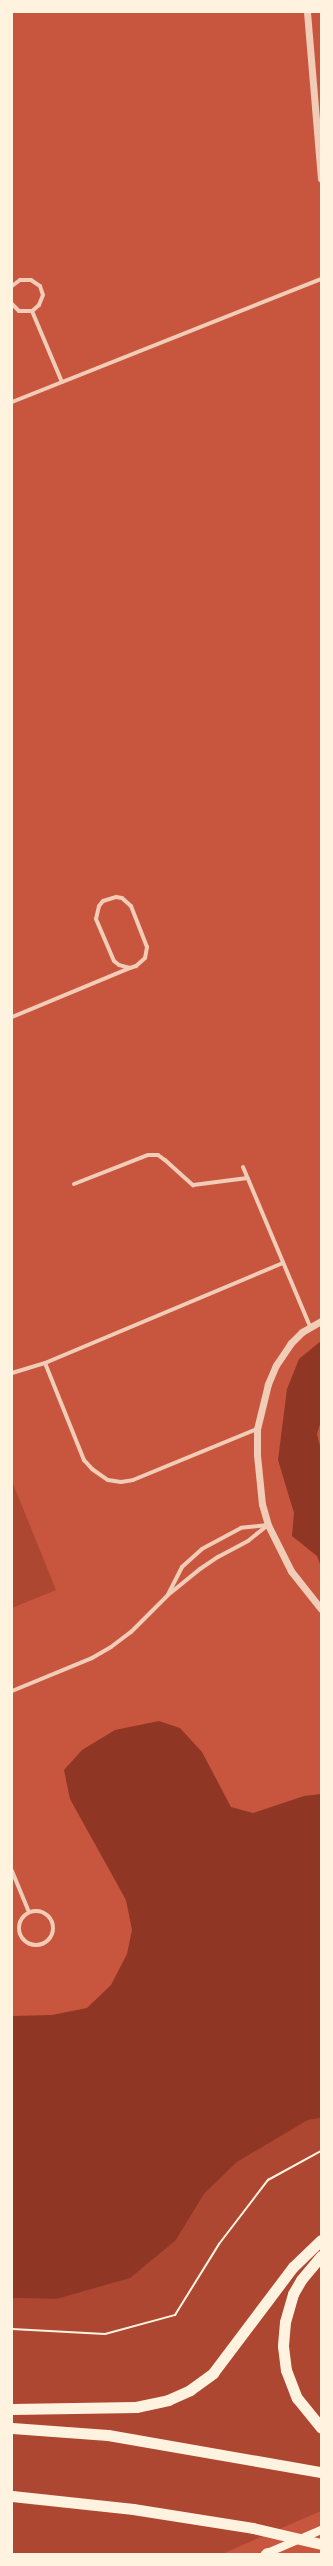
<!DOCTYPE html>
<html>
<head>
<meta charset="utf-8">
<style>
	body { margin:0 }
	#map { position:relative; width:333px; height:2566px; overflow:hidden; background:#c8553d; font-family:"Archivo Narrow",sans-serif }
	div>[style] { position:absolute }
	.green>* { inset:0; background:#ae4732 }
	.water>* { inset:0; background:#8f3625 }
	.path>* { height:2px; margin:-1px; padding:0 1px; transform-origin:1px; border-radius:1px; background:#fff3e0 }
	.minor>* { height:4px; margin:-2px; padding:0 2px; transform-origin:2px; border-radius:2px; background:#f1ccb7 }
	.minor>.ring { margin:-2px; padding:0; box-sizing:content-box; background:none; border:4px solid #f1ccb7; border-radius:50% }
	.tertiary>* { height:7px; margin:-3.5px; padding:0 3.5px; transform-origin:3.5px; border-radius:3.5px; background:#f1ccb7 }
	.secondary>* { height:8px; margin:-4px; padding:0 4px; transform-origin:4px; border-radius:4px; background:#fff3e0 }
	.motorway>* { height:11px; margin:-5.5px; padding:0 5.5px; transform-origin:5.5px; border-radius:5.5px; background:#fff3e0 }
	span { translate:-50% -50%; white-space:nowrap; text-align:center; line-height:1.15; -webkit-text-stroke:3px #fff3e0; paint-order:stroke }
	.frame { position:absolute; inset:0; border:13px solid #fff3e0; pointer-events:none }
</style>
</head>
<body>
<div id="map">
	<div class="green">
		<div style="clip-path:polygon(12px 1481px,56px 1590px,12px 1608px)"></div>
		<div style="clip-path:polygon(321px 2118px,321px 2511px,222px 2554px,12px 2554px,12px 2298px,56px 2299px,176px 2240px,204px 2194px,237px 2162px,308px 2120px)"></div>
	</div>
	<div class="water">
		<div style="clip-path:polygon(321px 1341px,321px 1421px,317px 1434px,321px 1450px,321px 1567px,317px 1556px,292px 1536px,294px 1513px,278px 1460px,287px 1389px,299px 1359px)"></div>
		<div style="clip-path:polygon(159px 1721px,180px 1728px,202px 1752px,231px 1807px,253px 1813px,304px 1796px,321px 1794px,321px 2118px,308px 2120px,237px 2162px,204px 2194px,176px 2240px,130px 2278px,56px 2299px,12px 2298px,12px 2016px,52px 2015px,87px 2008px,111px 1985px,127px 1954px,132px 1930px,126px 1900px,70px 1799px,64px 1770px,82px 1750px,115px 1730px)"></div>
	</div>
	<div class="path">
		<div style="left:12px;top:2329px;width:93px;rotate:3.1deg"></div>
		<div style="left:105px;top:2334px;width:73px;rotate:-15.2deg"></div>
		<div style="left:175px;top:2315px;width:84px;rotate:-58.2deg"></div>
		<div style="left:219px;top:2244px;width:81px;rotate:-52.6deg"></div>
		<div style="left:268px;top:2180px;width:60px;rotate:-28.7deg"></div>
	</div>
	<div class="minor">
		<div style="left:12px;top:286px;width:10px;rotate:-37deg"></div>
		<div style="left:20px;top:280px;width:11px"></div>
		<div style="left:31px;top:280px;width:11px;rotate:34deg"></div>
		<div style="left:40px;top:286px;width:9px;rotate:72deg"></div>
		<div style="left:43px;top:295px;width:11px;rotate:112deg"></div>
		<div style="left:39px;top:305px;width:9px;rotate:139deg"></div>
		<div style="left:32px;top:311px;width:13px;rotate:180deg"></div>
		<div style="left:19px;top:311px;width:10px;rotate:-135deg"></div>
		<div style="left:32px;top:311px;width:77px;rotate:67.1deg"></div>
		<div style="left:12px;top:402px;width:333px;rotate:-21.7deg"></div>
		<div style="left:116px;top:897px;width:6px;rotate:9deg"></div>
		<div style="left:122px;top:898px;width:12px;rotate:42deg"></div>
		<div style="left:131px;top:906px;width:44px;rotate:68.7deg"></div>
		<div style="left:147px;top:947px;width:11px;rotate:100deg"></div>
		<div style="left:145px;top:958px;width:12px;rotate:138deg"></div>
		<div style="left:136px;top:966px;width:6px;rotate:162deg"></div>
		<div style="left:130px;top:968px;width:11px;rotate:-165deg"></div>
		<div style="left:119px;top:965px;width:6px;rotate:-141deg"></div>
		<div style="left:114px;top:961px;width:46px;rotate:-113.2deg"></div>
		<div style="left:96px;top:919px;width:13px;rotate:-77deg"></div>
		<div style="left:99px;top:906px;width:6px;rotate:-51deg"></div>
		<div style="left:103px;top:901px;width:14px;rotate:-17deg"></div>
		<div style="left:12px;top:1017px;width:128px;rotate:-22.6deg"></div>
		<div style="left:243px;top:1167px;width:173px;rotate:67.2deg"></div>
		<div style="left:74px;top:1184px;width:79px;rotate:-21.4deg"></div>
		<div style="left:148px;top:1155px;width:10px"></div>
		<div style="left:158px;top:1155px;width:9px;rotate:36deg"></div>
		<div style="left:165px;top:1160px;width:38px;rotate:42deg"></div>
		<div style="left:193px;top:1185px;width:55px;rotate:-7.3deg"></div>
		<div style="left:45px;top:1363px;width:105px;rotate:68.1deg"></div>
		<div style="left:84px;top:1460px;width:12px;rotate:48deg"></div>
		<div style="left:92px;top:1469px;width:19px;rotate:35deg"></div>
		<div style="left:108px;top:1480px;width:13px;rotate:9deg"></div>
		<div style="left:121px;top:1482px;width:12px;rotate:-9deg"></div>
		<div style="left:133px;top:1480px;width:134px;rotate:-22.4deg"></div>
		<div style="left:12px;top:1373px;width:34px;rotate:-17deg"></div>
		<div style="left:45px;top:1363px;width:258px;rotate:-22.8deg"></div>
		<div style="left:12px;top:1691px;width:87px;rotate:-22.4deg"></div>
		<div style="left:92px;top:1658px;width:22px;rotate:-30deg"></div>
		<div style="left:111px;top:1647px;width:25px;rotate:-37deg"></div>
		<div style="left:131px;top:1632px;width:52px;rotate:-45deg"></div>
		<div style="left:168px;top:1595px;width:41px;rotate:-39.1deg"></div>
		<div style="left:200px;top:1569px;width:22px;rotate:-34deg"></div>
		<div style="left:218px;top:1557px;width:34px;rotate:-28deg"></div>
		<div style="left:248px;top:1541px;width:26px;rotate:-39deg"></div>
		<div style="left:268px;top:1525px;width:27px;rotate:174deg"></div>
		<div style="left:241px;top:1528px;width:44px;rotate:151.7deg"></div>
		<div style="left:202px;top:1549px;width:27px;rotate:138deg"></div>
		<div style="left:182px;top:1567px;width:31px;rotate:117deg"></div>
		<div style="left:12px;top:1871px;width:44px;rotate:67.5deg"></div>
		<div class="ring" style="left:19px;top:1911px;width:30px;height:30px"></div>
	</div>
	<div class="tertiary">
		<div style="left:307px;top:12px;width:167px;rotate:85.2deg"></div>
		<div style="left:321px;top:1321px;width:22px;rotate:150deg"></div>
		<div style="left:302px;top:1332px;width:16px;rotate:135deg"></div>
		<div style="left:291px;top:1343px;width:27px;rotate:124deg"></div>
		<div style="left:276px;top:1365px;width:21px;rotate:113deg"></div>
		<div style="left:268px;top:1384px;width:46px;rotate:103.7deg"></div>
		<div style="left:257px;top:1429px;width:26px;rotate:90deg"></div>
		<div style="left:257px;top:1455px;width:49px;rotate:84.2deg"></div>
		<div style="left:262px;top:1504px;width:22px;rotate:74deg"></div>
		<div style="left:268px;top:1525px;width:51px;rotate:63.4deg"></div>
		<div style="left:291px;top:1571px;width:48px;rotate:51.7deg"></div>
	</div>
	<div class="secondary">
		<div style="left:265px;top:2554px;width:61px;rotate:-23.2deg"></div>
	</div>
	<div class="motorway">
		<div style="left:321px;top:2256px;width:31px;rotate:130deg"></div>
		<div style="left:301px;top:2280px;width:16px;rotate:120deg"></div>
		<div style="left:293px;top:2294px;width:29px;rotate:106deg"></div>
		<div style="left:285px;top:2322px;width:24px;rotate:95deg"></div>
		<div style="left:283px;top:2346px;width:24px;rotate:83deg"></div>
		<div style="left:286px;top:2370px;width:30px;rotate:69deg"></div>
		<div style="left:297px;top:2398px;width:38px;rotate:51deg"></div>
		<div style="left:12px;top:2409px;width:124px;rotate:-0.9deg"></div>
		<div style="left:136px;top:2407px;width:33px;rotate:-12deg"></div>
		<div style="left:168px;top:2400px;width:24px;rotate:-24deg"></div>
		<div style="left:190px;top:2390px;width:29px;rotate:-36deg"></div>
		<div style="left:213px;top:2373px;width:133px;rotate:-53deg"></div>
		<div style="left:293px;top:2267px;width:39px;rotate:-44deg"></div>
		<div style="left:12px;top:2428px;width:96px;rotate:4.2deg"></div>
		<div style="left:108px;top:2435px;width:216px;rotate:9.9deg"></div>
		<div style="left:12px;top:2496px;width:122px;rotate:6.1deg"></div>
		<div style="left:133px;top:2509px;width:121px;rotate:9deg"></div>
		<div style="left:253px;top:2528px;width:70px;rotate:13.2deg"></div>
		<div style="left:267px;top:2553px;width:1px;rotate:45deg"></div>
	</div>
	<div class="frame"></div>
</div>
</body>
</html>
